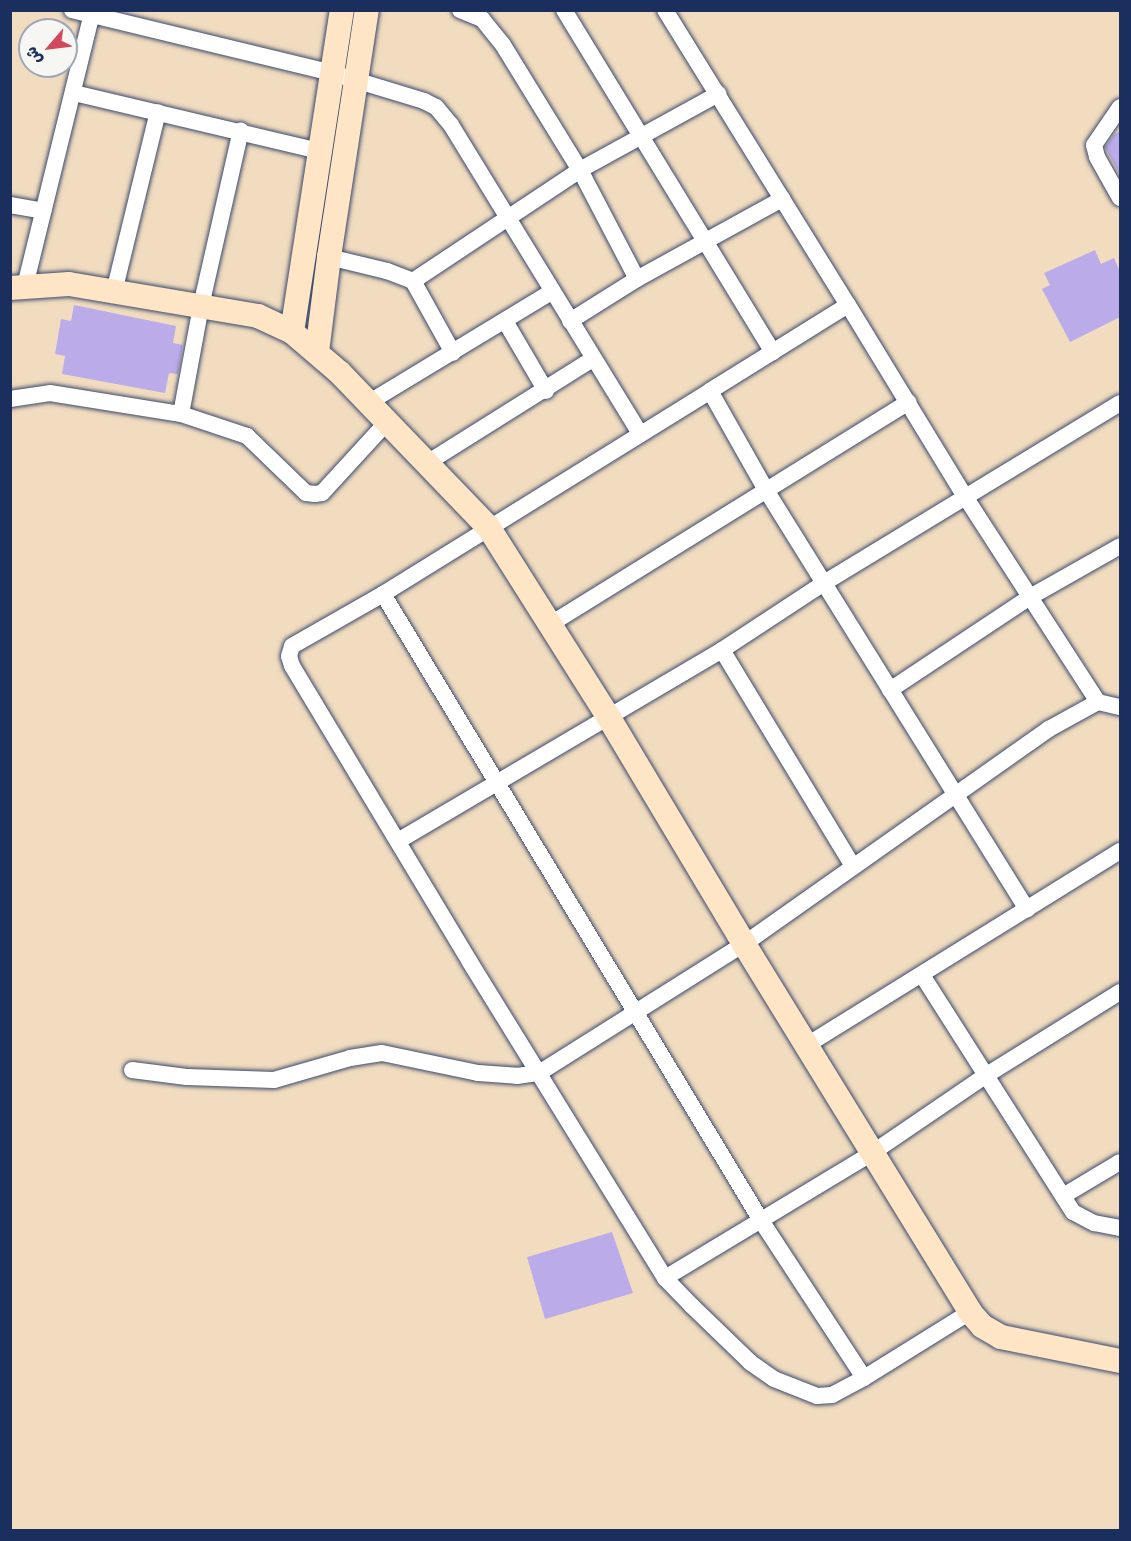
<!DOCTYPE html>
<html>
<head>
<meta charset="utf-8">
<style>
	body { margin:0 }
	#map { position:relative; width:1131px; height:1541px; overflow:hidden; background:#f1dcbf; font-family:Caveat,"Playpen Sans Arabic",sans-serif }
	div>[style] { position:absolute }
	.building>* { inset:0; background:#bbace9 }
	.roads { filter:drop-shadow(0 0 2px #3b496d) drop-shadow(0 0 2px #3b496d) }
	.street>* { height:16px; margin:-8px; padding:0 8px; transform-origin:8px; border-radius:8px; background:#fff }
	.secondary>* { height:24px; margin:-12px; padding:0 12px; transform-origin:12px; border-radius:12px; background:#fde5c5 }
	span { translate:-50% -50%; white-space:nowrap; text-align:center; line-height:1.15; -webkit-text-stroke:4.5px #f6f6f2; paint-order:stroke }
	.frame { position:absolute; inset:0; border:12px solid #1b2f5e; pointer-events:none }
	.north { position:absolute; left:18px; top:18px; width:60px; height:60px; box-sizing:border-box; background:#f6f6f2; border:2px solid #9ea6b7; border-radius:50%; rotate:242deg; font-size:16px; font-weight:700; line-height:24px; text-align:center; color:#1b2f5e }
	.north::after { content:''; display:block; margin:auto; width:21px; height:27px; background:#d1495b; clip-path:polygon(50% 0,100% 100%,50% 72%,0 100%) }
</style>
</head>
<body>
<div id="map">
	<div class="building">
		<div style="clip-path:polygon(1120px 131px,1120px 175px,1105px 147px,1114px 135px)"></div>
		<div style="clip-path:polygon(1095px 250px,1101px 264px,1114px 258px,1120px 272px,1120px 317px,1070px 342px,1042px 289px,1050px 285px,1044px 273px)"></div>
		<div style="clip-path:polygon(74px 305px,176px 326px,173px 343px,183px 345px,178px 374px,169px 373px,165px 393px,62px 374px,65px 356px,55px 354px,61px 319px,71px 321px)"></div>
		<div style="clip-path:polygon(612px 1232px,633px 1293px,545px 1319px,527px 1257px)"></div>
	</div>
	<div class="roads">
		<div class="street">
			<div style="left:72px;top:10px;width:268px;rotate:13.6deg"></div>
			<div style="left:332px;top:73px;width:96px;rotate:16.9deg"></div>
			<div style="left:424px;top:101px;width:13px;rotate:27deg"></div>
			<div style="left:436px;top:107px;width:23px;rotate:50deg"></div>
			<div style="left:451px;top:125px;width:362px;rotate:58.5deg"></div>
			<div style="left:460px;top:10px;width:24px;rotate:22deg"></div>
			<div style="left:482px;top:19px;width:33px;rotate:51deg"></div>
			<div style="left:503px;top:45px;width:147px;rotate:58.4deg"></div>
			<div style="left:580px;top:170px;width:123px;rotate:62.4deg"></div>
			<div style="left:564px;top:10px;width:401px;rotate:58.6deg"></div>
			<div style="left:665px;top:10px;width:347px;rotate:58.2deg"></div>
			<div style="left:848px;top:305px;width:163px;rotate:148.1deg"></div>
			<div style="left:74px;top:93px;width:253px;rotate:13.3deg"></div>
			<div style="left:1120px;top:107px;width:46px;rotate:124.4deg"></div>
			<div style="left:1094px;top:145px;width:12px;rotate:76deg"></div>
			<div style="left:1097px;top:157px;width:47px;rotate:60.7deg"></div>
			<div style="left:10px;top:205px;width:34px;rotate:10deg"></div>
			<div style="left:329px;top:257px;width:60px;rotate:13.6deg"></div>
			<div style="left:387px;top:271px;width:28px;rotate:21deg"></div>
			<div style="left:413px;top:281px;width:201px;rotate:-33.6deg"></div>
			<div style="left:580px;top:170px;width:158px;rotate:-28.8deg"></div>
			<div style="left:413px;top:281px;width:82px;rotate:60.9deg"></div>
			<div style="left:25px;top:286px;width:284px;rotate:-76.2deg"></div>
			<div style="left:114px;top:292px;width:185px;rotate:-76.3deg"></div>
			<div style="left:848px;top:305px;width:226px;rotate:58.6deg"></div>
			<div style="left:966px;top:498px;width:243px;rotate:57.1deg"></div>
			<div style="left:1098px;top:702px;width:23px;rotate:13deg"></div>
			<div style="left:505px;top:321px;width:81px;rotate:59.6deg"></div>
			<div style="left:570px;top:321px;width:79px;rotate:-32.1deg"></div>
			<div style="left:637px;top:279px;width:166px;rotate:-28.9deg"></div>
			<div style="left:10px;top:399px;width:40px;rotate:-8.5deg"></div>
			<div style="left:50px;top:393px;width:133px;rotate:9.1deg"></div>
			<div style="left:181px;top:414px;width:70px;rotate:18.4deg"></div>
			<div style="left:247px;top:436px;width:82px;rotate:44deg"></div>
			<div style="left:306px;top:493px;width:9px;rotate:6deg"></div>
			<div style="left:315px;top:494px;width:7px;rotate:-8deg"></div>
			<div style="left:322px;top:493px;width:96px;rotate:-47.5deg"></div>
			<div style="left:368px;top:403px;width:214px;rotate:-31.2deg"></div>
			<div style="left:181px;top:414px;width:110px;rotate:-79.5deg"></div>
			<div style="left:201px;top:306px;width:180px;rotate:-77.2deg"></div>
			<div style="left:427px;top:463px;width:196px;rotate:-32.1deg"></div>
			<div style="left:383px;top:594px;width:734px;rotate:58.89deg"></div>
			<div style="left:762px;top:1222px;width:186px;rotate:56.8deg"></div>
			<div style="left:549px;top:625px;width:423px;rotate:-31.8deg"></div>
			<div style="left:722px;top:650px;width:253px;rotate:58.8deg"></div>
			<div style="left:890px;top:690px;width:168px;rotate:-33.6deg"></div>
			<div style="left:1030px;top:597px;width:103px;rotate:-29.5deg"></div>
			<div style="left:398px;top:841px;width:376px;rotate:-30.5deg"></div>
			<div style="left:722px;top:650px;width:122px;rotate:-33.3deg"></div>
			<div style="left:824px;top:583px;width:346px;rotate:-31.3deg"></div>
			<div style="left:922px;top:975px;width:281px;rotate:57.5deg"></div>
			<div style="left:1073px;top:1212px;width:24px;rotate:28deg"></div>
			<div style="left:1094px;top:1223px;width:26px;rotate:11deg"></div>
			<div style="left:807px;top:1045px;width:368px;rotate:-31.8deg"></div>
			<div style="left:132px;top:1070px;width:55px;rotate:7.3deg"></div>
			<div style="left:187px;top:1077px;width:87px;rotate:2deg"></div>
			<div style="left:274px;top:1080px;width:79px;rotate:-16.1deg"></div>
			<div style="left:350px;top:1058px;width:32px;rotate:-9deg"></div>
			<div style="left:382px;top:1053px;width:98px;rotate:11.8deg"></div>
			<div style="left:478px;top:1073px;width:39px;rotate:4deg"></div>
			<div style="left:517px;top:1076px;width:22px;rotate:-8deg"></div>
			<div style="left:539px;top:1073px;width:242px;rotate:-32.2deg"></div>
			<div style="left:744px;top:944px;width:373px;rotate:-35.2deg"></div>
			<div style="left:1049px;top:729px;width:56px;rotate:-28.9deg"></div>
			<div style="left:1063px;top:1196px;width:66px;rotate:-30.8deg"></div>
			<div style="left:665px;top:1278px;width:242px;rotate:-31.1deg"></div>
			<div style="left:872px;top:1153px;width:137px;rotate:-34.3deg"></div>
			<div style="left:985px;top:1076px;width:159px;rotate:-31.9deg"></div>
			<div style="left:970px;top:1312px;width:125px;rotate:148.1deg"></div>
			<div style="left:864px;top:1378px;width:36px;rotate:152deg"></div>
			<div style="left:832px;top:1395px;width:15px;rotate:176deg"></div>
			<div style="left:817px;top:1396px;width:46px;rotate:-158.4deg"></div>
			<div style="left:774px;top:1379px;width:29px;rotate:-145deg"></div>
			<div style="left:750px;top:1362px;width:81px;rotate:-136deg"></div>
			<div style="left:692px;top:1306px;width:39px;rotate:-134deg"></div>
			<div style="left:665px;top:1278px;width:371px;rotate:-121.7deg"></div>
			<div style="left:470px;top:962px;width:345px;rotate:-121deg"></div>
			<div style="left:292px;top:666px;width:10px;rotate:-107deg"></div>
			<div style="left:289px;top:656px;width:10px;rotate:-73deg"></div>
			<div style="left:292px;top:646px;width:105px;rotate:-29.7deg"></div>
			<div style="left:383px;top:594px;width:385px;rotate:-31.8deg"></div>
			<div style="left:710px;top:391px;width:114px;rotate:60.5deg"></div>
			<div style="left:766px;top:490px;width:494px;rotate:58.1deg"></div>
		</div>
		<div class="secondary">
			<div style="left:10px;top:288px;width:59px;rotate:-3.9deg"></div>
			<div style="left:69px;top:284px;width:192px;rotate:9.6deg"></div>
			<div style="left:258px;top:316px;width:38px;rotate:25deg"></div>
			<div style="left:292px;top:332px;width:63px;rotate:40.5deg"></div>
			<div style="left:340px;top:373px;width:215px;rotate:46.1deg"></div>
			<div style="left:489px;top:528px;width:225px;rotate:57.7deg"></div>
			<div style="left:609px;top:718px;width:263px;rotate:59.1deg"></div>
			<div style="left:744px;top:944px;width:432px;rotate:58.4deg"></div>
			<div style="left:970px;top:1312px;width:18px;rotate:49deg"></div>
			<div style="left:982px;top:1326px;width:22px;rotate:30deg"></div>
			<div style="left:1001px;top:1337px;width:121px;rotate:11.4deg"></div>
			<div style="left:292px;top:332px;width:326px;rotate:-81.2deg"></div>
			<div style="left:317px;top:352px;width:96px;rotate:-82.8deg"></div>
			<div style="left:329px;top:257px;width:250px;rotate:-81.3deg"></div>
		</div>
	</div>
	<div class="frame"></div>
	<div class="north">ش</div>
</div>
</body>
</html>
